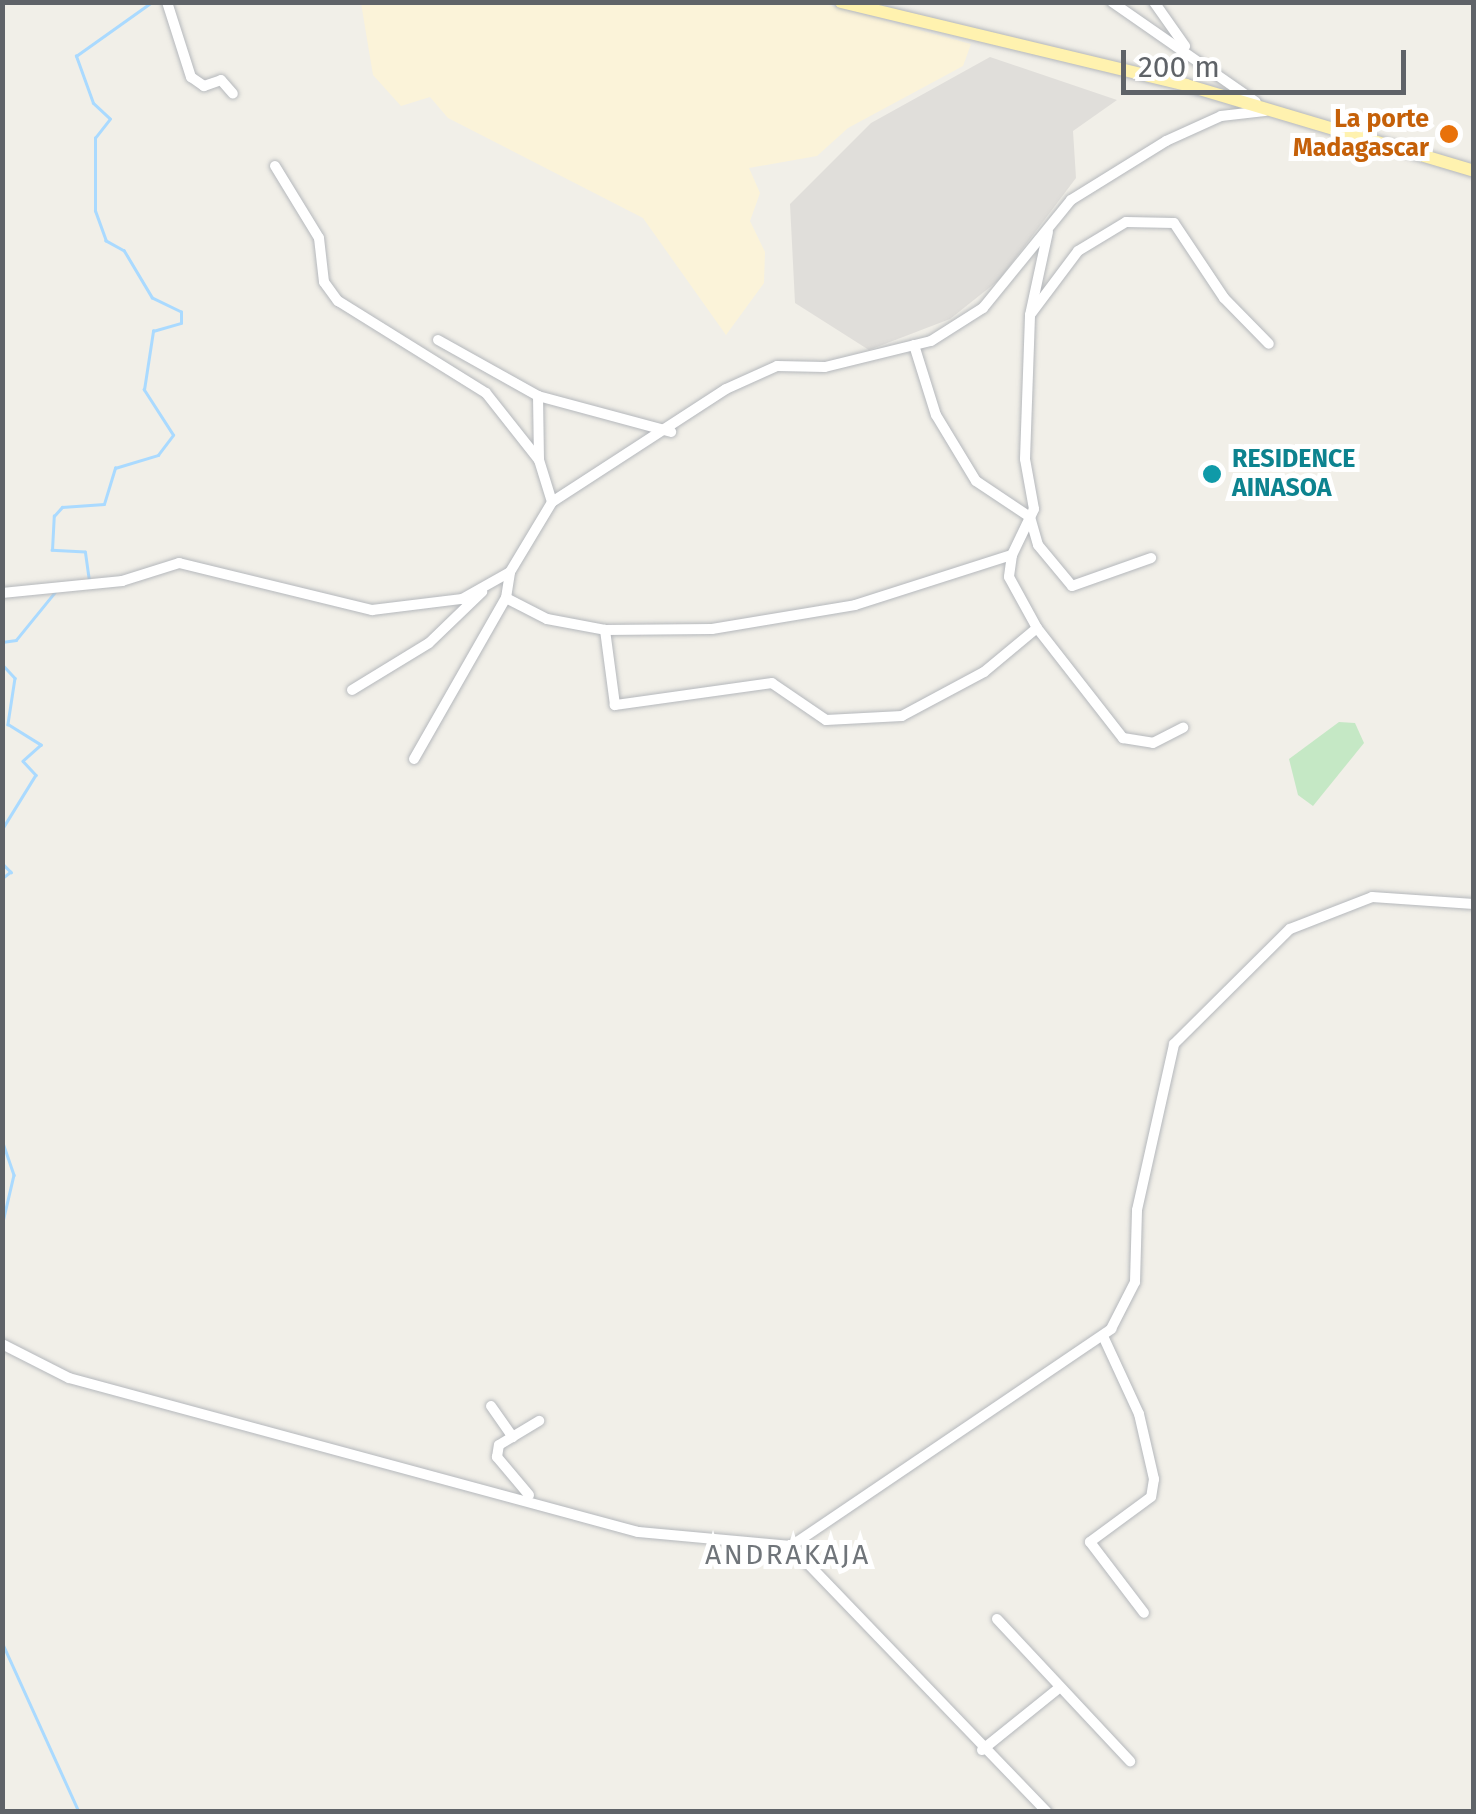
<!DOCTYPE html>
<html>
<head>
<meta charset="utf-8">
<style>
	body { margin:0 }
	#map { position:relative; width:1476px; height:1814px; overflow:hidden; background:#f1efe8; font-family:"Fira Sans",sans-serif }
	div>[style] { position:absolute }
	.industrial>* { inset:0; background:#e0deda }
	.green>* { inset:0; background:#c5e8c5 }
	.sand>* { inset:0; background:#fbf3d9 }
	.stream>* { height:2.5px; margin:-1.25px; padding:0 1.25px; transform-origin:1.25px; border-radius:1.25px; background:#aadaff }
	.roads { filter:drop-shadow(0 0 2px #b5b8bc) drop-shadow(0 0 2px #b5b8bc) }
	.minor>* { height:10px; margin:-5px; padding:0 5px; transform-origin:5px; border-radius:5px; background:#fff }
	.major>* { height:12px; margin:-6px; padding:0 6px; transform-origin:6px; border-radius:6px; background:#fff2af }
	.dots>* { width:28px; height:28px; translate:-50% -50%; box-sizing:border-box; border:5px solid #fff; border-radius:50% }
	span { translate:-50% -50%; white-space:nowrap; text-align:center; line-height:1.15; -webkit-text-stroke:10px #fff; paint-order:stroke }
	.food-label { font-size:25px; color:#c56008; font-weight:700 }
	.right { translate:-100% -50%; text-align:right }
	.culture-label { font-size:25px; color:#0d838f; font-weight:700 }
	.left { translate:0 -50%; text-align:left }
	.neighbourhood-label { font-size:28px; color:#70757a; letter-spacing:2.5px }
	.frame { position:absolute; inset:0; border:5px solid #5f6368; pointer-events:none }
	.scale { position:absolute; left:1121px; top:50px; width:285px; height:45px; box-sizing:border-box; border:5px solid #5f6368; border-top:0; padding-left:12px; font-size:30px; line-height:35px; white-space:nowrap; color:#5f6368; -webkit-text-stroke:8px #fff; paint-order:stroke }
</style>
</head>
<body>
<div id="map">
	<div class="industrial">
		<div style="clip-path:polygon(990px 57px,1117px 100px,1073px 131px,1076px 178px,999px 280px,950px 319px,869px 350px,795px 303px,790px 204px,871px 123px)"></div>
	</div>
	<div class="green">
		<div style="clip-path:polygon(1339px 722px,1355px 723px,1364px 743px,1313px 806px,1298px 795px,1289px 759px)"></div>
	</div>
	<div class="sand">
		<div style="clip-path:polygon(361px 3px,821px 3px,971px 44px,963px 66px,848px 128px,817px 156px,749px 168px,760px 193px,750px 221px,765px 252px,764px 283px,726px 335px,643px 218px,448px 118px,430px 97px,401px 106px,373px 75px)"></div>
	</div>
	<div class="stream">
		<div style="left:89px;top:581px;width:29px;rotate:-98deg"></div>
		<div style="left:85px;top:552px;width:33px;rotate:-177deg"></div>
		<div style="left:52px;top:550px;width:34px;rotate:-87deg"></div>
		<div style="left:54px;top:516px;width:12px;rotate:-48deg"></div>
		<div style="left:62px;top:507px;width:42px;rotate:-4.1deg"></div>
		<div style="left:104px;top:504px;width:38px;rotate:-73deg"></div>
		<div style="left:115px;top:468px;width:45px;rotate:-16.8deg"></div>
		<div style="left:158px;top:455px;width:25px;rotate:-53deg"></div>
		<div style="left:173px;top:435px;width:54px;rotate:-122.8deg"></div>
		<div style="left:144px;top:390px;width:60px;rotate:-81.3deg"></div>
		<div style="left:153px;top:331px;width:29px;rotate:-16deg"></div>
		<div style="left:181px;top:323px;width:11px;rotate:-90deg"></div>
		<div style="left:181px;top:312px;width:32px;rotate:-154deg"></div>
		<div style="left:152px;top:298px;width:55px;rotate:-120.8deg"></div>
		<div style="left:124px;top:251px;width:21px;rotate:-151deg"></div>
		<div style="left:106px;top:241px;width:32px;rotate:-110deg"></div>
		<div style="left:95px;top:211px;width:73px;rotate:-90deg"></div>
		<div style="left:95px;top:138px;width:24px;rotate:-52deg"></div>
		<div style="left:110px;top:119px;width:23px;rotate:-137deg"></div>
		<div style="left:93px;top:103px;width:50px;rotate:-109.9deg"></div>
		<div style="left:76px;top:56px;width:93px;rotate:-35.4deg"></div>
		<div style="left:2px;top:642px;width:14px;rotate:-8deg"></div>
		<div style="left:16px;top:640px;width:62px;rotate:-50.9deg"></div>
		<div style="left:2px;top:664px;width:19px;rotate:47deg"></div>
		<div style="left:15px;top:678px;width:47px;rotate:98.7deg"></div>
		<div style="left:8px;top:724px;width:39px;rotate:32deg"></div>
		<div style="left:41px;top:745px;width:24px;rotate:138deg"></div>
		<div style="left:23px;top:761px;width:19px;rotate:47deg"></div>
		<div style="left:36px;top:775px;width:65px;rotate:121.7deg"></div>
		<div style="left:2px;top:863px;width:13px;rotate:45deg"></div>
		<div style="left:11px;top:872px;width:11px;rotate:142deg"></div>
		<div style="left:2px;top:1140px;width:37px;rotate:71deg"></div>
		<div style="left:14px;top:1175px;width:52px;rotate:103.2deg"></div>
		<div style="left:2px;top:1642px;width:187px;rotate:65.6deg"></div>
	</div>
	<div class="roads">
		<div class="minor">
			<div style="left:167px;top:2px;width:79px;rotate:72.3deg"></div>
			<div style="left:191px;top:77px;width:16px;rotate:35deg"></div>
			<div style="left:204px;top:86px;width:18px;rotate:-19deg"></div>
			<div style="left:221px;top:80px;width:18px;rotate:49deg"></div>
			<div style="left:1112px;top:2px;width:175px;rotate:34.8deg"></div>
			<div style="left:1154px;top:2px;width:54px;rotate:54.8deg"></div>
			<div style="left:275px;top:166px;width:84px;rotate:58.6deg"></div>
			<div style="left:319px;top:238px;width:44px;rotate:83.5deg"></div>
			<div style="left:324px;top:282px;width:24px;rotate:54deg"></div>
			<div style="left:338px;top:301px;width:174px;rotate:31.9deg"></div>
			<div style="left:486px;top:393px;width:85px;rotate:51.7deg"></div>
			<div style="left:539px;top:460px;width:44px;rotate:72.8deg"></div>
			<div style="left:1030px;top:315px;width:80px;rotate:-53.1deg"></div>
			<div style="left:1078px;top:251px;width:56px;rotate:-31.1deg"></div>
			<div style="left:1126px;top:222px;width:48px;rotate:1.2deg"></div>
			<div style="left:1174px;top:223px;width:90px;rotate:56.3deg"></div>
			<div style="left:1224px;top:298px;width:64px;rotate:45.6deg"></div>
			<div style="left:438px;top:340px;width:115px;rotate:29.2deg"></div>
			<div style="left:538px;top:396px;width:138px;rotate:15.1deg"></div>
			<div style="left:914px;top:345px;width:73px;rotate:72.6deg"></div>
			<div style="left:936px;top:415px;width:77px;rotate:58.8deg"></div>
			<div style="left:976px;top:481px;width:65px;rotate:33.7deg"></div>
			<div style="left:1030px;top:517px;width:29px;rotate:74deg"></div>
			<div style="left:1038px;top:545px;width:53px;rotate:50.3deg"></div>
			<div style="left:1072px;top:586px;width:84px;rotate:-19.5deg"></div>
			<div style="left:538px;top:396px;width:64px;rotate:89.1deg"></div>
			<div style="left:1012px;top:555px;width:51px;rotate:-64.4deg"></div>
			<div style="left:1034px;top:509px;width:51px;rotate:-100.2deg"></div>
			<div style="left:1025px;top:459px;width:144px;rotate:-88deg"></div>
			<div style="left:1030px;top:315px;width:85px;rotate:-77.8deg"></div>
			<div style="left:2px;top:593px;width:121px;rotate:-5.7deg"></div>
			<div style="left:122px;top:581px;width:60px;rotate:-17.5deg"></div>
			<div style="left:179px;top:563px;width:199px;rotate:13.7deg"></div>
			<div style="left:372px;top:610px;width:91px;rotate:-7deg"></div>
			<div style="left:462px;top:599px;width:55px;rotate:-29.4deg"></div>
			<div style="left:510px;top:572px;width:82px;rotate:-59deg"></div>
			<div style="left:552px;top:502px;width:207px;rotate:-33deg"></div>
			<div style="left:726px;top:389px;width:56px;rotate:-24.3deg"></div>
			<div style="left:777px;top:366px;width:48px;rotate:1.2deg"></div>
			<div style="left:825px;top:367px;width:109px;rotate:-13.8deg"></div>
			<div style="left:931px;top:341px;width:62px;rotate:-32.4deg"></div>
			<div style="left:983px;top:308px;width:139px;rotate:-50.8deg"></div>
			<div style="left:1071px;top:200px;width:112px;rotate:-31.8deg"></div>
			<div style="left:1166px;top:141px;width:60px;rotate:-24.4deg"></div>
			<div style="left:1221px;top:116px;width:44px;rotate:-6.5deg"></div>
			<div style="left:506px;top:598px;width:46px;rotate:27.1deg"></div>
			<div style="left:547px;top:619px;width:59px;rotate:10.7deg"></div>
			<div style="left:605px;top:630px;width:107px;rotate:-0.5deg"></div>
			<div style="left:712px;top:629px;width:145px;rotate:-9.5deg"></div>
			<div style="left:855px;top:605px;width:165px;rotate:-17.7deg"></div>
			<div style="left:1012px;top:555px;width:22px;rotate:98deg"></div>
			<div style="left:1009px;top:577px;width:58px;rotate:61.2deg"></div>
			<div style="left:1037px;top:628px;width:69px;rotate:140.3deg"></div>
			<div style="left:984px;top:672px;width:93px;rotate:151.8deg"></div>
			<div style="left:902px;top:716px;width:76px;rotate:177deg"></div>
			<div style="left:826px;top:720px;width:65px;rotate:-145.6deg"></div>
			<div style="left:772px;top:683px;width:159px;rotate:172deg"></div>
			<div style="left:615px;top:705px;width:76px;rotate:-97.6deg"></div>
			<div style="left:1037px;top:628px;width:140px;rotate:52deg"></div>
			<div style="left:1123px;top:738px;width:30px;rotate:9deg"></div>
			<div style="left:1153px;top:743px;width:34px;rotate:-27deg"></div>
			<div style="left:352px;top:690px;width:90px;rotate:-31.4deg"></div>
			<div style="left:429px;top:643px;width:74px;rotate:-43.9deg"></div>
			<div style="left:414px;top:759px;width:185px;rotate:-60.3deg"></div>
			<div style="left:506px;top:598px;width:26px;rotate:-81deg"></div>
			<div style="left:1103px;top:1336px;width:86px;rotate:65.2deg"></div>
			<div style="left:1139px;top:1414px;width:67px;rotate:77deg"></div>
			<div style="left:1154px;top:1479px;width:18px;rotate:99deg"></div>
			<div style="left:1151px;top:1497px;width:76px;rotate:143.6deg"></div>
			<div style="left:1090px;top:1542px;width:89px;rotate:52.7deg"></div>
			<div style="left:2px;top:1344px;width:75px;rotate:26.9deg"></div>
			<div style="left:69px;top:1378px;width:589px;rotate:15.14deg"></div>
			<div style="left:638px;top:1532px;width:154px;rotate:5.2deg"></div>
			<div style="left:791px;top:1546px;width:387px;rotate:-34.1deg"></div>
			<div style="left:1111px;top:1329px;width:53px;rotate:-62.9deg"></div>
			<div style="left:1135px;top:1282px;width:72px;rotate:-88.4deg"></div>
			<div style="left:1137px;top:1210px;width:170px;rotate:-77.4deg"></div>
			<div style="left:1174px;top:1044px;width:163px;rotate:-44.8deg"></div>
			<div style="left:1290px;top:929px;width:88px;rotate:-21.3deg"></div>
			<div style="left:1372px;top:897px;width:102px;rotate:3.9deg"></div>
			<div style="left:491px;top:1406px;width:38px;rotate:55deg"></div>
			<div style="left:529px;top:1495px;width:50px;rotate:-130.1deg"></div>
			<div style="left:497px;top:1457px;width:12px;rotate:-81deg"></div>
			<div style="left:499px;top:1445px;width:47px;rotate:-31deg"></div>
			<div style="left:791px;top:1546px;width:369px;rotate:46.1deg"></div>
			<div style="left:997px;top:1619px;width:195px;rotate:46.9deg"></div>
			<div style="left:982px;top:1750px;width:99px;rotate:-38.8deg"></div>
		</div>
		<div class="major">
			<div style="left:841px;top:2px;width:355px;rotate:13.5deg"></div>
			<div style="left:1186px;top:85px;width:301px;rotate:16.6deg"></div>
		</div>
	</div>
	<div class="dots">
		<div style="left:1449px;top:134px;background:#e8710a"></div>
		<div style="left:1212px;top:474px;background:#0f9aa8"></div>
	</div>
	<div class="food-label">
		<span class="right" style="left:1429px;top:134px">La porte<br>Madagascar</span>
	</div>
	<div class="culture-label">
		<span class="left" style="left:1232px;top:474px">RESIDENCE<br>AINASOA</span>
	</div>
	<div class="neighbourhood-label">
		<span style="left:788px;top:1555px">ANDRAKAJA</span>
	</div>
	<div class="frame"></div>
	<div class="scale">200 m</div>
</div>
</body>
</html>
